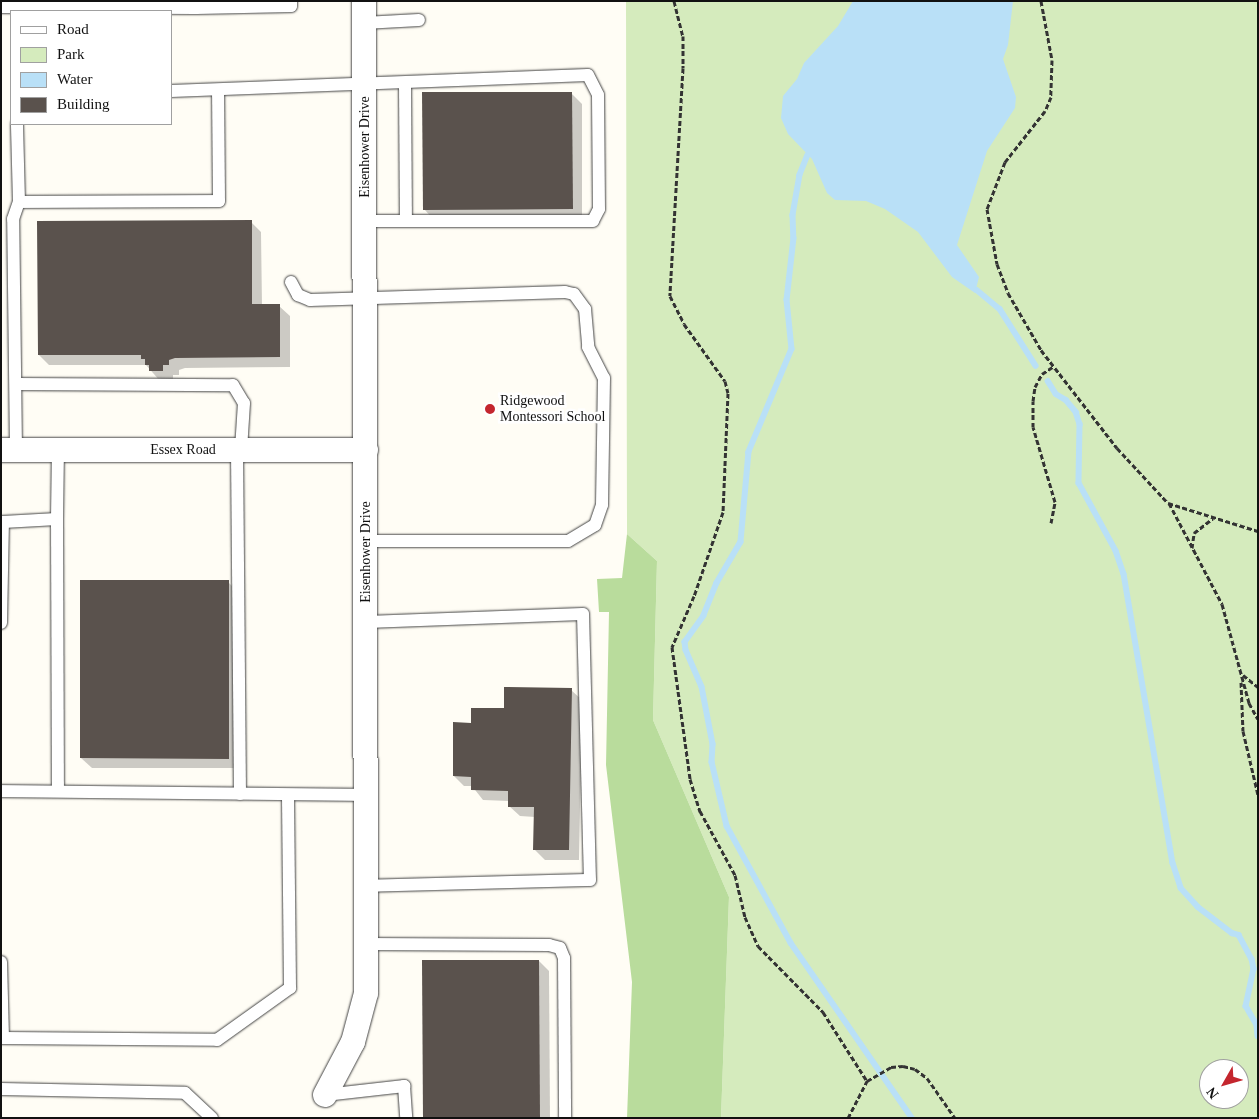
<!DOCTYPE html>
<html>
<head>
<meta charset="utf-8">
<style>
	body { margin:0 }
	#map { position:relative; width:1259px; height:1119px; overflow:hidden; background:#fffdf5; font-family:"Times New Roman",serif }
	div>[style] { position:absolute }
	.green>* { inset:0; background:#d5ebbd }
	.forest>* { inset:0; background:#b9dc9c }
	.water>* { inset:0; background:#b9e0f7 }
	.shadow>* { inset:0; background:#0003 }
	.stream>* { height:5.5px; margin:-2.75px; padding:0 2.75px; transform-origin:2.75px; border-radius:2.75px; background:#b9e0f7 }
	.building>* { inset:0; background:#5a524d }
	.path>* { height:3px; margin-top:-1.5px; transform-origin:0; background:repeating-linear-gradient(90deg,#333 0 5px,transparent 0 7.5px) }
	.roads { filter:drop-shadow(0 0 1px #444) drop-shadow(0 0 1px #444) }
	.service>* { height:12px; margin:-6px; padding:0 6px; transform-origin:6px; border-radius:6px; background:#fff }
	.minor>* { height:24px; margin:-12px; padding:0 12px; transform-origin:12px; border-radius:12px; background:#fff }
	.dots>* { width:14px; height:14px; translate:-50% -50%; box-sizing:border-box; border:2px solid #fff; border-radius:50% }
	span { translate:-50% -50%; white-space:nowrap; text-align:center; line-height:1.15; -webkit-text-stroke:5px #fff; paint-order:stroke }
	.street-label { font-size:14px; color:#111 }
	.poi-label { font-size:14px; color:#111 }
	.left { translate:0 -50%; text-align:left }
	.frame { position:absolute; inset:0; border:2px solid #111; pointer-events:none }
	.legend { position:absolute; left:10px; top:10px; width:162px; height:115px; box-sizing:border-box; background:#fff; border:1px solid #a0a0a0; margin:0; padding:6px 9px; list-style:none; font-size:15px; color:#111 }
	.legend li { display:flex; align-items:center; gap:10px; height:25px }
	.legend b { width:25px; border:1px solid #a0a0a0 }
	.north { position:absolute; left:1199px; top:1059px; width:50px; height:50px; box-sizing:border-box; background:#fff; border:1px solid #a0a0a0; border-radius:50%; rotate:232deg; font-size:14px; font-weight:700; line-height:20px; text-align:center; color:#111 }
	.north::after { content:''; display:block; margin:auto; width:18px; height:22px; background:#c4262e; clip-path:polygon(50% 0,100% 100%,50% 72%,0 100%) }
</style>
</head>
<body>
<div id="map">
	<div class="green">
		<div style="clip-path:polygon(evenodd,626px 1px,1258px 1px,1258px 1118px,721px 1118px,729px 897px,653px 720px,657px 561px,627px 534px,626px 1px,1209px 1069px,1239px 1069px,1239px 1099px,1209px 1099px,1209px 1069px)"></div>
	</div>
	<div class="forest">
		<div style="clip-path:polygon(627px 534px,657px 561px,653px 720px,729px 897px,721px 1118px,627px 1118px,632px 982px,606px 765px,609px 612px,599px 612px,597px 579px,622px 578px)"></div>
	</div>
	<div class="water">
		<div style="clip-path:polygon(853px 1px,1013px 1px,1008px 45px,1003px 59px,1016px 97px,1015px 108px,987px 151px,957px 245px,979px 277px,975px 293px,952px 277px,918px 232px,885px 209px,866px 201px,835px 200px,827px 193px,812px 159px,788px 134px,781px 118px,783px 96px,797px 79px,804px 63px,838px 26px)"></div>
	</div>
	<div class="shadow">
		<div style="clip-path:polygon(571px 93px,582px 104px,582px 219px,434px 220px,424px 209px)"></div>
		<div style="clip-path:polygon(251px 222px,261px 232px,262px 306px,279px 306px,290px 316px,290px 367px,185px 368px,179px 370px,179px 375px,173px 375px,173px 381px,160px 381px,146px 365px,49px 365px,39px 355px)"></div>
		<div style="clip-path:polygon(228px 582px,238px 592px,239px 768px,92px 768px,81px 758px)"></div>
		<div style="clip-path:polygon(571px 690px,582px 700px,579px 860px,545px 860px,534px 849px,535px 817px,520px 816px,509px 806px,509px 801px,483px 800px,472px 786px,464px 786px,454px 776px,472px 724px,505px 710px)"></div>
		<div style="clip-path:polygon(539px 961px,549px 971px,550px 1118px,424px 1118px)"></div>
	</div>
	<div class="stream">
		<div style="left:808px;top:155px;width:22px;rotate:112deg"></div>
		<div style="left:800px;top:175px;width:41px;rotate:99.9deg"></div>
		<div style="left:793px;top:215px;width:23px;rotate:88deg"></div>
		<div style="left:794px;top:238px;width:62px;rotate:96.4deg"></div>
		<div style="left:787px;top:300px;width:49px;rotate:84.2deg"></div>
		<div style="left:792px;top:349px;width:112px;rotate:112.7deg"></div>
		<div style="left:749px;top:452px;width:90px;rotate:95.1deg"></div>
		<div style="left:741px;top:542px;width:48px;rotate:120.3deg"></div>
		<div style="left:717px;top:583px;width:35px;rotate:112deg"></div>
		<div style="left:704px;top:616px;width:32px;rotate:126deg"></div>
		<div style="left:685px;top:642px;width:8px;rotate:83deg"></div>
		<div style="left:686px;top:650px;width:40px;rotate:66.6deg"></div>
		<div style="left:702px;top:687px;width:58px;rotate:79.1deg"></div>
		<div style="left:713px;top:744px;width:18px;rotate:93deg"></div>
		<div style="left:712px;top:762px;width:66px;rotate:76.8deg"></div>
		<div style="left:727px;top:826px;width:133px;rotate:61.3deg"></div>
		<div style="left:791px;top:943px;width:213px;rotate:55.3deg"></div>
		<div style="left:977px;top:290px;width:30px;rotate:40deg"></div>
		<div style="left:1000px;top:309px;width:67px;rotate:57.7deg"></div>
		<div style="left:1048px;top:381px;width:15px;rotate:58deg"></div>
		<div style="left:1056px;top:394px;width:12px;rotate:31deg"></div>
		<div style="left:1066px;top:400px;width:16px;rotate:50deg"></div>
		<div style="left:1076px;top:412px;width:13px;rotate:72deg"></div>
		<div style="left:1080px;top:424px;width:59px;rotate:91deg"></div>
		<div style="left:1079px;top:483px;width:77px;rotate:61.4deg"></div>
		<div style="left:1116px;top:551px;width:24px;rotate:71deg"></div>
		<div style="left:1124px;top:574px;width:293px;rotate:80.4deg"></div>
		<div style="left:1173px;top:863px;width:26px;rotate:72deg"></div>
		<div style="left:1181px;top:888px;width:25px;rotate:48deg"></div>
		<div style="left:1198px;top:907px;width:43px;rotate:37.4deg"></div>
		<div style="left:1232px;top:933px;width:7px;rotate:16deg"></div>
		<div style="left:1239px;top:935px;width:27px;rotate:62deg"></div>
		<div style="left:1252px;top:959px;width:10px;rotate:79deg"></div>
		<div style="left:1254px;top:969px;width:38px;rotate:102deg"></div>
		<div style="left:1246px;top:1006px;width:22px;rotate:60deg"></div>
		<div style="left:1257px;top:1025px;width:11px;rotate:85deg"></div>
	</div>
	<div class="building">
		<div style="clip-path:polygon(422px 92px,572px 92px,573px 209px,423px 210px)"></div>
		<div style="clip-path:polygon(252px 220px,252px 304px,280px 304px,280px 357px,175px 358px,169px 360px,169px 365px,163px 365px,163px 371px,149px 371px,149px 365px,145px 365px,145px 359px,141px 359px,141px 355px,38px 355px,37px 221px)"></div>
		<div style="clip-path:polygon(80px 580px,229px 580px,229px 759px,80px 758px)"></div>
		<div style="clip-path:polygon(504px 687px,572px 688px,569px 850px,533px 850px,534px 807px,508px 807px,508px 791px,471px 790px,471px 777px,453px 776px,453px 722px,471px 723px,471px 708px,504px 708px)"></div>
		<div style="clip-path:polygon(422px 960px,539px 960px,540px 1118px,423px 1118px)"></div>
	</div>
	<div class="path">
		<div style="left:674px;top:1px;width:36px;rotate:76deg"></div>
		<div style="left:683px;top:36px;width:32px;rotate:90deg"></div>
		<div style="left:683px;top:68px;width:228px;rotate:93.3deg"></div>
		<div style="left:670px;top:296px;width:31px;rotate:63deg"></div>
		<div style="left:684px;top:324px;width:70px;rotate:54.3deg"></div>
		<div style="left:725px;top:381px;width:12px;rotate:76deg"></div>
		<div style="left:728px;top:393px;width:119px;rotate:92.4deg"></div>
		<div style="left:723px;top:512px;width:89px;rotate:109deg"></div>
		<div style="left:694px;top:596px;width:56px;rotate:113.3deg"></div>
		<div style="left:672px;top:647px;width:133px;rotate:82.2deg"></div>
		<div style="left:690px;top:779px;width:34px;rotate:73deg"></div>
		<div style="left:700px;top:811px;width:73px;rotate:61.3deg"></div>
		<div style="left:735px;top:875px;width:43px;rotate:76.6deg"></div>
		<div style="left:745px;top:917px;width:32px;rotate:66deg"></div>
		<div style="left:758px;top:946px;width:93px;rotate:45.4deg"></div>
		<div style="left:823px;top:1012px;width:82px;rotate:57.5deg"></div>
		<div style="left:1041px;top:1px;width:60px;rotate:79.4deg"></div>
		<div style="left:1052px;top:60px;width:37px;rotate:92deg"></div>
		<div style="left:1051px;top:97px;width:15px;rotate:113deg"></div>
		<div style="left:1045px;top:111px;width:65px;rotate:128.1deg"></div>
		<div style="left:1005px;top:162px;width:50px;rotate:111deg"></div>
		<div style="left:987px;top:209px;width:56px;rotate:79.7deg"></div>
		<div style="left:997px;top:264px;width:31px;rotate:69deg"></div>
		<div style="left:1008px;top:293px;width:66px;rotate:59.9deg"></div>
		<div style="left:1041px;top:350px;width:124px;rotate:52.2deg"></div>
		<div style="left:1117px;top:448px;width:75px;rotate:47.2deg"></div>
		<div style="left:1168px;top:503px;width:94px;rotate:17.3deg"></div>
		<div style="left:1169px;top:503px;width:114px;rotate:62.3deg"></div>
		<div style="left:1222px;top:604px;width:103px;rotate:74.7deg"></div>
		<div style="left:1249px;top:703px;width:18px;rotate:61deg"></div>
		<div style="left:1051px;top:523px;width:21px;rotate:-79deg"></div>
		<div style="left:1055px;top:502px;width:78px;rotate:-106.3deg"></div>
		<div style="left:1033px;top:427px;width:26px;rotate:-90deg"></div>
		<div style="left:1033px;top:401px;width:14px;rotate:-82deg"></div>
		<div style="left:1035px;top:387px;width:15px;rotate:-62deg"></div>
		<div style="left:1042px;top:374px;width:14px;rotate:-34deg"></div>
		<div style="left:1192px;top:548px;width:15px;rotate:-82deg"></div>
		<div style="left:1194px;top:533px;width:24px;rotate:-38deg"></div>
		<div style="left:1243px;top:675px;width:19px;rotate:39deg"></div>
		<div style="left:1241px;top:682px;width:49px;rotate:87.7deg"></div>
		<div style="left:1243px;top:731px;width:66px;rotate:76.8deg"></div>
		<div style="left:848px;top:1118px;width:42px;rotate:-62.8deg"></div>
		<div style="left:867px;top:1081px;width:28px;rotate:-30deg"></div>
		<div style="left:891px;top:1067px;width:12px;rotate:-5deg"></div>
		<div style="left:903px;top:1066px;width:12px;rotate:14deg"></div>
		<div style="left:915px;top:1069px;width:15px;rotate:37deg"></div>
		<div style="left:927px;top:1078px;width:49px;rotate:55deg"></div>
	</div>
	<div class="roads">
		<div class="service">
			<div style="left:1px;top:7px;width:195px;rotate:0.3deg"></div>
			<div style="left:196px;top:8px;width:7px;rotate:-90deg"></div>
			<div style="left:196px;top:8px;width:95px;rotate:-1.2deg"></div>
			<div style="left:291px;top:6px;width:5px;rotate:-90deg"></div>
			<div style="left:364px;top:23px;width:55px;rotate:-3.1deg"></div>
			<div style="left:405px;top:85px;width:136px;rotate:89.6deg"></div>
			<div style="left:171px;top:91px;width:417px;rotate:-2.2deg"></div>
			<div style="left:588px;top:75px;width:22px;rotate:63deg"></div>
			<div style="left:598px;top:95px;width:114px;rotate:89.5deg"></div>
			<div style="left:599px;top:209px;width:13px;rotate:117deg"></div>
			<div style="left:593px;top:221px;width:228px;rotate:180deg"></div>
			<div style="left:19px;top:202px;width:200px;rotate:-0.3deg"></div>
			<div style="left:219px;top:201px;width:110px;rotate:-90.5deg"></div>
			<div style="left:291px;top:282px;width:15px;rotate:62deg"></div>
			<div style="left:298px;top:295px;width:13px;rotate:23deg"></div>
			<div style="left:310px;top:300px;width:255px;rotate:-1.8deg"></div>
			<div style="left:565px;top:292px;width:9px;rotate:13deg"></div>
			<div style="left:574px;top:294px;width:19px;rotate:54deg"></div>
			<div style="left:585px;top:309px;width:38px;rotate:85deg"></div>
			<div style="left:588px;top:347px;width:35px;rotate:63deg"></div>
			<div style="left:604px;top:378px;width:127px;rotate:90.9deg"></div>
			<div style="left:602px;top:505px;width:21px;rotate:109deg"></div>
			<div style="left:595px;top:525px;width:31px;rotate:149deg"></div>
			<div style="left:568px;top:541px;width:202px;rotate:180deg"></div>
			<div style="left:17px;top:384px;width:216px;rotate:0.3deg"></div>
			<div style="left:233px;top:385px;width:21px;rotate:59deg"></div>
			<div style="left:244px;top:403px;width:47px;rotate:93.7deg"></div>
			<div style="left:16px;top:450px;width:231px;rotate:-90.7deg"></div>
			<div style="left:13px;top:219px;width:18px;rotate:-71deg"></div>
			<div style="left:19px;top:202px;width:78px;rotate:-91.5deg"></div>
			<div style="left:237px;top:450px;width:344px;rotate:89.5deg"></div>
			<div style="left:57px;top:519px;width:272px;rotate:89.8deg"></div>
			<div style="left:366px;top:622px;width:217px;rotate:-2.1deg"></div>
			<div style="left:583px;top:614px;width:266px;rotate:88.5deg"></div>
			<div style="left:590px;top:880px;width:224px;rotate:178.5deg"></div>
			<div style="left:1px;top:623px;width:101px;rotate:-88.9deg"></div>
			<div style="left:3px;top:522px;width:54px;rotate:-3.2deg"></div>
			<div style="left:57px;top:519px;width:69px;rotate:-89.2deg"></div>
			<div style="left:1px;top:791px;width:365px;rotate:0.6deg"></div>
			<div style="left:367px;top:944px;width:182px;rotate:0.3deg"></div>
			<div style="left:549px;top:945px;width:11px;rotate:15deg"></div>
			<div style="left:560px;top:948px;width:11px;rotate:68deg"></div>
			<div style="left:564px;top:958px;width:160px;rotate:89.6deg"></div>
			<div style="left:1px;top:962px;width:76px;rotate:88.5deg"></div>
			<div style="left:3px;top:1038px;width:214px;rotate:0.5deg"></div>
			<div style="left:217px;top:1040px;width:90px;rotate:-35.5deg"></div>
			<div style="left:290px;top:988px;width:193px;rotate:-90.6deg"></div>
			<div style="left:1px;top:1089px;width:184px;rotate:1.2deg"></div>
			<div style="left:185px;top:1093px;width:37px;rotate:43deg"></div>
			<div style="left:325px;top:1095px;width:80px;rotate:-6.5deg"></div>
			<div style="left:404px;top:1086px;width:32px;rotate:86deg"></div>
		</div>
		<div class="minor">
			<div style="left:1px;top:450px;width:365px"></div>
			<div style="left:325px;top:1095px;width:60px;rotate:-62.2deg"></div>
			<div style="left:353px;top:1042px;width:51px;rotate:-75.1deg"></div>
			<div style="left:366px;top:993px;width:992px;rotate:-90.12deg"></div>
		</div>
	</div>
	<div class="dots">
		<div style="left:490px;top:409px;background:#c4262e"></div>
	</div>
	<div class="street-label">
		<span style="left:365px;top:147px;rotate:-90deg">Eisenhower Drive</span>
		<span style="left:183px;top:450px">Essex Road</span>
		<span style="left:366px;top:552px;rotate:-90deg">Eisenhower Drive</span>
	</div>
	<div class="poi-label">
		<span class="left" style="left:500px;top:409px">Ridgewood<br>Montessori School</span>
	</div>
	<div class="frame"></div>
	<ul class="legend">
	<li><b style="height:6px;background:#fff"></b>Road</li>
	<li><b style="height:14px;background:#d5ebbd"></b>Park</li>
	<li><b style="height:14px;background:#b9e0f7"></b>Water</li>
	<li><b style="height:14px;background:#5a524d"></b>Building</li>
	</ul>
	<div class="north">N</div>
</div>
</body>
</html>
